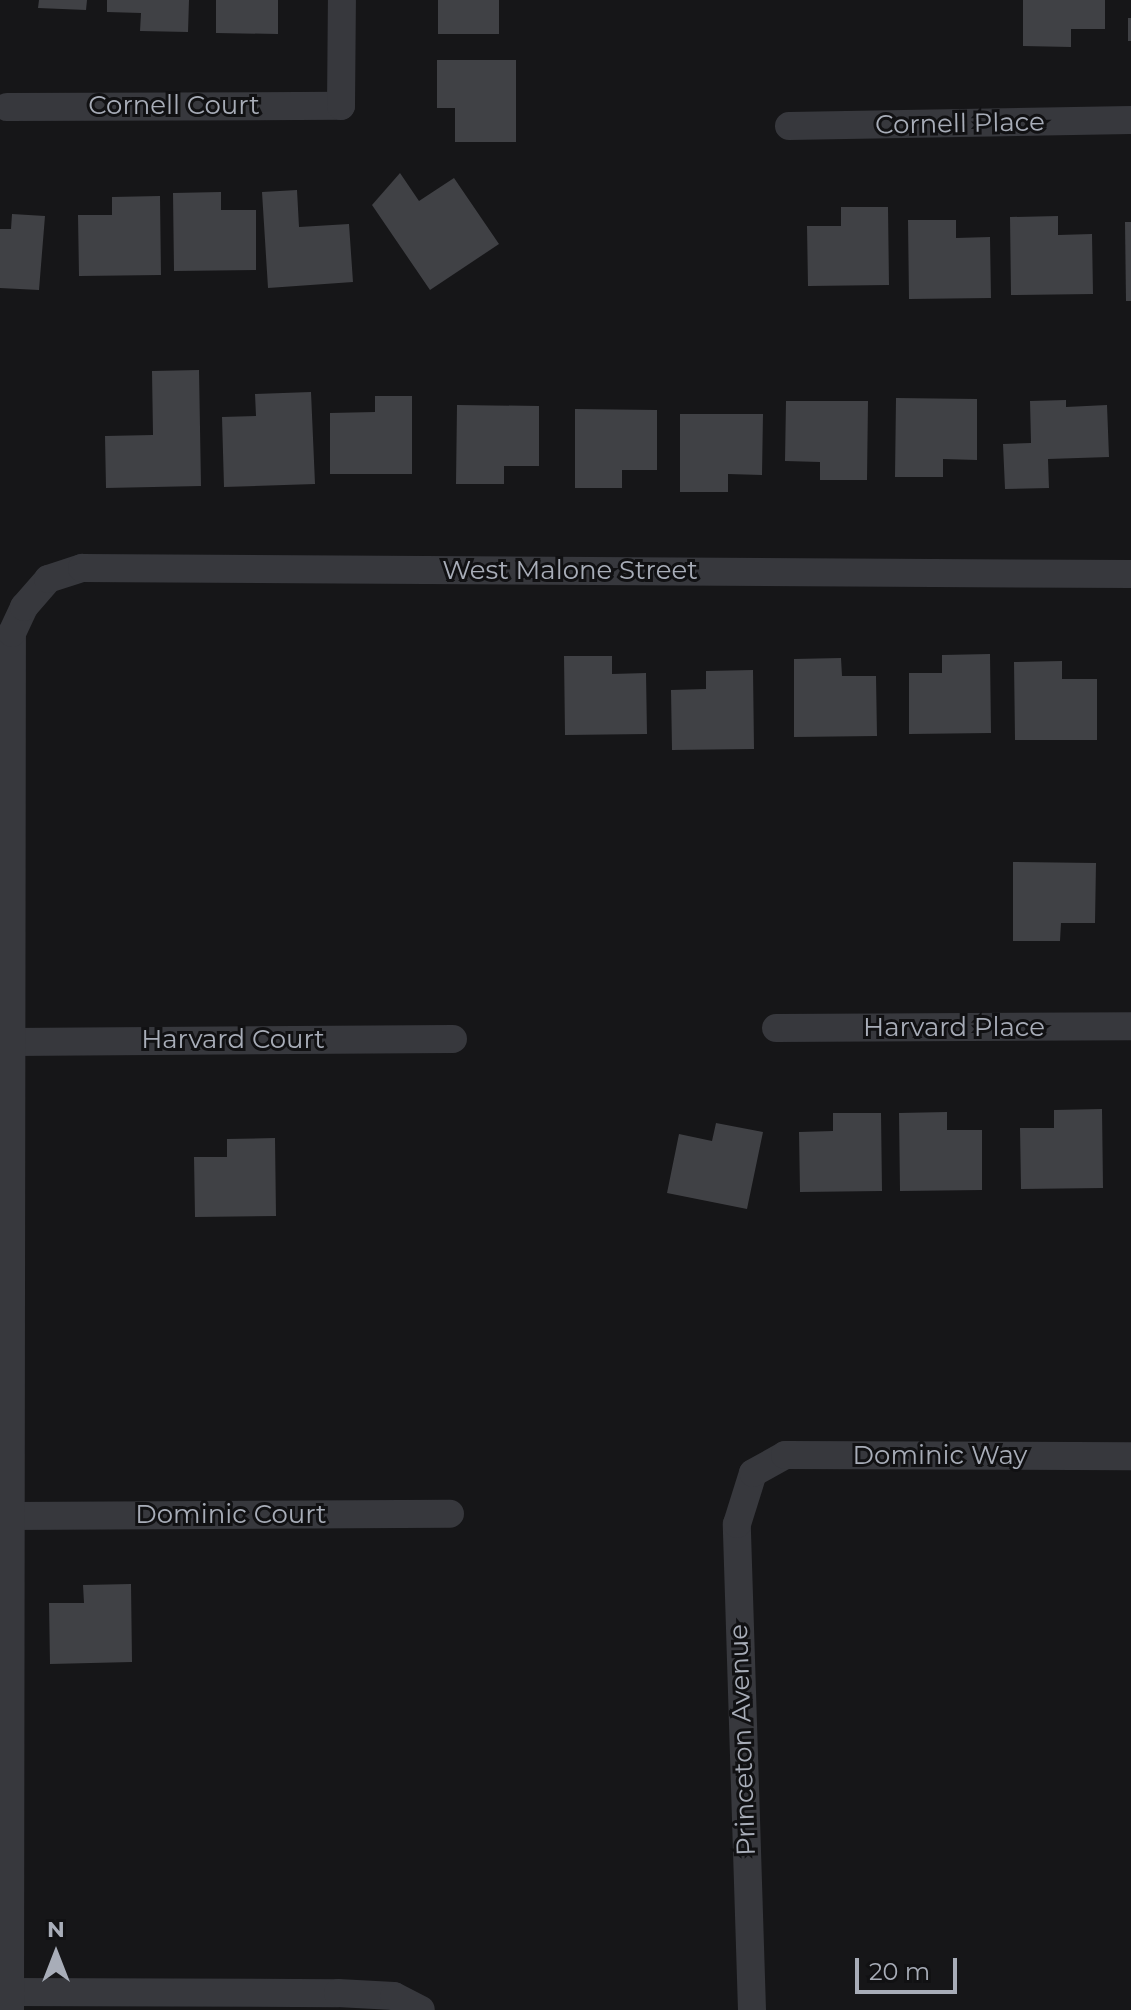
<!DOCTYPE html>
<html>
<head>
<meta charset="utf-8">
<style>
	body { margin:0 }
	#map { position:relative; width:1131px; height:2010px; overflow:hidden; background:#161618; font-family:Montserrat,sans-serif }
	div>[style] { position:absolute }
	.building>* { inset:0; background:#404145 }
	.minor>* { height:28px; margin:-14px; padding:0 14px; transform-origin:14px; border-radius:14px; background:#37383d }
	span { translate:-50% -50%; white-space:nowrap; text-align:center; line-height:1.15; -webkit-text-stroke:6px #111113; paint-order:stroke }
	.street-label { font-size:26px; color:#a8adb8 }
	.north { position:absolute; left:16px; top:1914px; width:80px; height:80px; -webkit-text-stroke:6px #111113; paint-order:stroke; rotate:0deg; font-size:22px; font-weight:700; line-height:32px; text-align:center; color:#a8adb8 }
	.north::after { content:''; display:block; margin:auto; width:28px; height:36px; background:#a8adb8; clip-path:polygon(50% 0,100% 100%,50% 72%,0 100%) }
	.scale { position:absolute; left:855px; top:1958px; width:102px; height:36px; box-sizing:border-box; border:4px solid #a8adb8; border-top:0; padding-left:10px; font-size:24px; line-height:28px; white-space:nowrap; color:#a8adb8; -webkit-text-stroke:6px #111113; paint-order:stroke }
</style>
</head>
<body>
<div id="map">
	<div class="building">
		<div style="clip-path:polygon(39px 0,87px 0,86px 10px,38px 8px)"></div>
		<div style="clip-path:polygon(107px 0,189px 0,188px 32px,140px 31px,141px 13px,107px 12px)"></div>
		<div style="clip-path:polygon(216px 0,278px 0,278px 34px,216px 33px)"></div>
		<div style="clip-path:polygon(438px 0,499px 0,499px 34px,438px 34px)"></div>
		<div style="clip-path:polygon(1023px 0,1105px 0,1105px 29px,1071px 29px,1071px 47px,1023px 46px)"></div>
		<div style="clip-path:polygon(1128px 18px,1131px 18px,1131px 41px,1128px 41px)"></div>
		<div style="clip-path:polygon(437px 60px,516px 60px,516px 142px,455px 142px,455px 108px,437px 108px)"></div>
		<div style="clip-path:polygon(400px 173px,419px 201px,454px 178px,499px 244px,430px 290px,372px 205px)"></div>
		<div style="clip-path:polygon(297px 190px,299px 227px,349px 224px,353px 282px,268px 288px,262px 192px)"></div>
		<div style="clip-path:polygon(221px 192px,221px 210px,256px 210px,256px 270px,174px 271px,173px 193px)"></div>
		<div style="clip-path:polygon(160px 196px,161px 275px,79px 276px,78px 215px,112px 215px,112px 197px)"></div>
		<div style="clip-path:polygon(841px 207px,888px 207px,889px 285px,808px 286px,807px 226px,841px 226px)"></div>
		<div style="clip-path:polygon(12px 214px,45px 216px,39px 290px,0 288px,0 229px,11px 229px)"></div>
		<div style="clip-path:polygon(1058px 216px,1058px 235px,1092px 234px,1093px 294px,1011px 295px,1010px 217px)"></div>
		<div style="clip-path:polygon(908px 220px,956px 220px,956px 238px,990px 237px,991px 298px,909px 299px)"></div>
		<div style="clip-path:polygon(1125px 222px,1131px 222px,1131px 301px,1126px 301px)"></div>
		<div style="clip-path:polygon(199px 370px,201px 486px,106px 488px,105px 436px,153px 435px,152px 371px)"></div>
		<div style="clip-path:polygon(311px 392px,315px 484px,224px 487px,222px 417px,256px 416px,255px 394px)"></div>
		<div style="clip-path:polygon(375px 396px,412px 396px,412px 474px,330px 474px,330px 413px,375px 412px)"></div>
		<div style="clip-path:polygon(896px 398px,977px 399px,977px 460px,943px 459px,943px 477px,895px 477px)"></div>
		<div style="clip-path:polygon(1066px 400px,1066px 407px,1107px 405px,1109px 457px,1048px 459px,1049px 488px,1005px 489px,1003px 444px,1031px 443px,1030px 401px)"></div>
		<div style="clip-path:polygon(786px 401px,868px 401px,867px 480px,820px 480px,820px 462px,785px 461px)"></div>
		<div style="clip-path:polygon(457px 405px,539px 406px,539px 466px,504px 466px,504px 484px,456px 484px)"></div>
		<div style="clip-path:polygon(575px 409px,657px 410px,657px 470px,622px 470px,622px 488px,575px 488px)"></div>
		<div style="clip-path:polygon(680px 414px,763px 414px,762px 475px,728px 474px,728px 492px,680px 492px)"></div>
		<div style="clip-path:polygon(990px 654px,991px 733px,909px 734px,909px 673px,942px 673px,942px 655px)"></div>
		<div style="clip-path:polygon(564px 656px,612px 656px,612px 674px,646px 673px,647px 734px,565px 735px)"></div>
		<div style="clip-path:polygon(841px 658px,842px 676px,876px 676px,877px 736px,794px 737px,794px 659px)"></div>
		<div style="clip-path:polygon(1062px 661px,1062px 679px,1097px 679px,1097px 740px,1015px 740px,1014px 662px)"></div>
		<div style="clip-path:polygon(753px 670px,754px 749px,672px 750px,671px 690px,706px 689px,706px 671px)"></div>
		<div style="clip-path:polygon(1013px 862px,1096px 863px,1095px 923px,1061px 923px,1060px 941px,1013px 941px)"></div>
		<div style="clip-path:polygon(1102px 1109px,1103px 1188px,1021px 1189px,1020px 1128px,1054px 1128px,1054px 1110px)"></div>
		<div style="clip-path:polygon(947px 1112px,947px 1130px,982px 1130px,982px 1190px,900px 1191px,899px 1113px)"></div>
		<div style="clip-path:polygon(833px 1113px,881px 1113px,882px 1191px,800px 1192px,799px 1132px,833px 1131px)"></div>
		<div style="clip-path:polygon(716px 1123px,763px 1132px,747px 1209px,667px 1193px,679px 1134px,712px 1141px)"></div>
		<div style="clip-path:polygon(275px 1138px,276px 1216px,195px 1217px,194px 1157px,227px 1157px,227px 1139px)"></div>
		<div style="clip-path:polygon(131px 1584px,132px 1662px,50px 1664px,49px 1603px,84px 1603px,83px 1585px)"></div>
	</div>
	<div class="minor">
		<div style="left:7px;top:107px;width:334px;rotate:-0.2deg"></div>
		<div style="left:341px;top:106px;width:106px;rotate:-89.5deg"></div>
		<div style="left:789px;top:126px;width:342px;rotate:-1deg"></div>
		<div style="left:776px;top:1028px;width:355px;rotate:-0.3deg"></div>
		<div style="left:13px;top:1042px;width:440px;rotate:-0.4deg"></div>
		<div style="left:11px;top:1516px;width:439px;rotate:-0.3deg"></div>
		<div style="left:10px;top:1992px;width:328px;rotate:0.2deg"></div>
		<div style="left:338px;top:1993px;width:56px;rotate:3.1deg"></div>
		<div style="left:394px;top:1996px;width:30px;rotate:27deg"></div>
		<div style="left:10px;top:2010px;width:1377px;rotate:-89.92deg"></div>
		<div style="left:12px;top:633px;width:29px;rotate:-65deg"></div>
		<div style="left:24px;top:607px;width:37px;rotate:-49deg"></div>
		<div style="left:48px;top:579px;width:36px;rotate:-18deg"></div>
		<div style="left:82px;top:568px;width:1049px;rotate:0.33deg"></div>
		<div style="left:752px;top:2010px;width:486px;rotate:-91.8deg"></div>
		<div style="left:737px;top:1524px;width:53px;rotate:-72.6deg"></div>
		<div style="left:753px;top:1473px;width:37px;rotate:-29deg"></div>
		<div style="left:785px;top:1455px;width:346px;rotate:0.2deg"></div>
	</div>
	<div class="street-label">
		<span style="left:174px;top:106px">Cornell Court</span>
		<span style="left:960px;top:124px;rotate:-1deg">Cornell Place</span>
		<span style="left:570px;top:571px">West Malone Street</span>
		<span style="left:954px;top:1028px">Harvard Place</span>
		<span style="left:233px;top:1040px">Harvard Court</span>
		<span style="left:940px;top:1456px">Dominic Way</span>
		<span style="left:231px;top:1515px">Dominic Court</span>
		<span style="left:743px;top:1740px;rotate:-92deg">Princeton Avenue</span>
	</div>
	<div class="north">N</div>
	<div class="scale">20 m</div>
</div>
</body>
</html>
